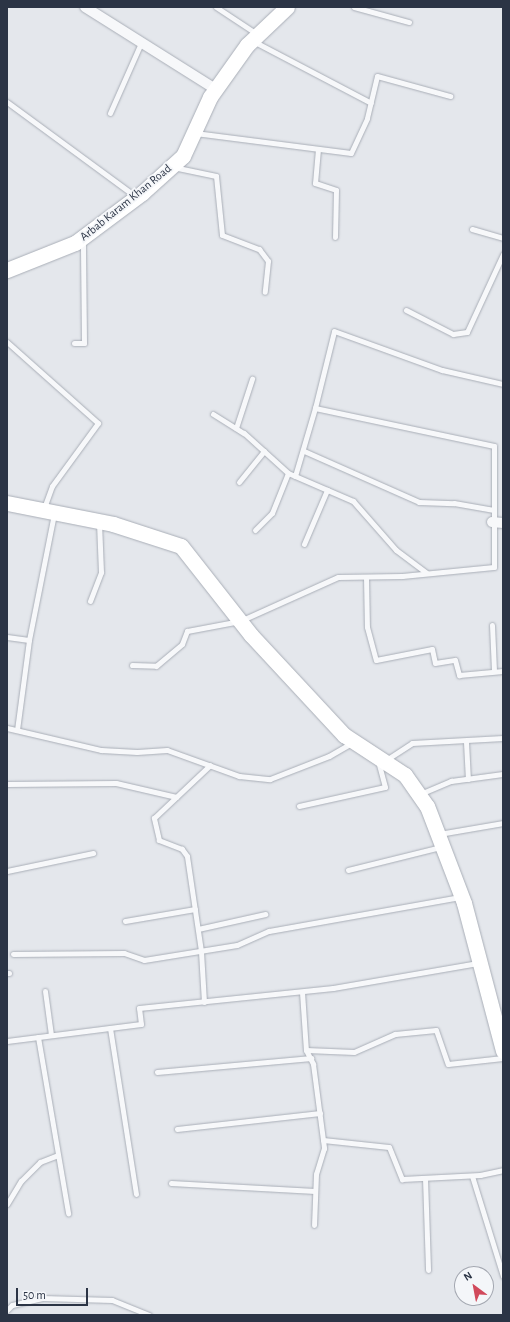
<!DOCTYPE html>
<html>
<head>
<meta charset="utf-8">
<style>
	body { margin:0 }
	#map { position:relative; width:510px; height:1322px; overflow:hidden; background:#e4e7ec; font-family:"Alegreya Sans",sans-serif }
	div>[style] { position:absolute }
	.roads { filter:drop-shadow(0 0 1px #a9aeb7) drop-shadow(0 0 1px #a9aeb7) }
	.lane>* { height:5px; margin:-2.5px; padding:0 2.5px; transform-origin:2.5px; border-radius:2.5px; background:#f7f8fa }
	.street>* { height:10px; margin:-5px; padding:0 5px; transform-origin:5px; border-radius:5px; background:#f7f8fa }
	.secondary>* { height:15px; margin:-7.5px; padding:0 7.5px; transform-origin:7.5px; border-radius:7.5px; background:#fff }
	span { translate:-50% -50%; white-space:nowrap; text-align:center; line-height:1.15; -webkit-text-stroke:3.5px #f4f6f9; paint-order:stroke }
	.street-label { font-size:12px; color:#2b3445 }
	.frame { position:absolute; inset:0; border:8px solid #2b3445; pointer-events:none }
	.north { position:absolute; left:454px; top:1266px; width:40px; height:40px; box-sizing:border-box; background:#f4f6f9; border:1px solid #a4a8b1; border-radius:50%; rotate:328deg; font-size:11px; font-weight:700; line-height:16px; text-align:center; color:#2b3445 }
	.north::after { content:''; display:block; margin:auto; width:14px; height:18px; background:#d1495b; clip-path:polygon(50% 0,100% 100%,50% 72%,0 100%) }
	.scale { position:absolute; left:16px; top:1288px; width:72px; height:18px; box-sizing:border-box; border:2px solid #2b3445; border-top:0; padding-left:5px; font-size:12px; line-height:14px; white-space:nowrap; color:#2b3445; -webkit-text-stroke:3px #f4f6f9; paint-order:stroke }
</style>
</head>
<body>
<div id="map">
	<div class="roads">
		<div class="lane">
			<div style="left:216px;top:7px;width:49px;rotate:33.4deg"></div>
			<div style="left:354px;top:7px;width:57px;rotate:15.3deg"></div>
			<div style="left:253px;top:41px;width:133px;rotate:27.7deg"></div>
			<div style="left:7px;top:102px;width:159px;rotate:36.3deg"></div>
			<div style="left:110px;top:113px;width:77px;rotate:-66.1deg"></div>
			<div style="left:195px;top:133px;width:157px;rotate:7.3deg"></div>
			<div style="left:351px;top:153px;width:38px;rotate:-65deg"></div>
			<div style="left:367px;top:118px;width:43px;rotate:-76.6deg"></div>
			<div style="left:377px;top:76px;width:76px;rotate:15.3deg"></div>
			<div style="left:318px;top:149px;width:34px;rotate:95deg"></div>
			<div style="left:315px;top:183px;width:22px;rotate:18deg"></div>
			<div style="left:336px;top:190px;width:47px;rotate:91.2deg"></div>
			<div style="left:173px;top:167px;width:44px;rotate:11.8deg"></div>
			<div style="left:216px;top:176px;width:59px;rotate:84.2deg"></div>
			<div style="left:222px;top:235px;width:40px;rotate:21deg"></div>
			<div style="left:259px;top:249px;width:15px;rotate:53deg"></div>
			<div style="left:268px;top:261px;width:31px;rotate:96deg"></div>
			<div style="left:472px;top:229px;width:32px;rotate:16deg"></div>
			<div style="left:406px;top:310px;width:53px;rotate:27.1deg"></div>
			<div style="left:453px;top:334px;width:14px;rotate:-8deg"></div>
			<div style="left:467px;top:332px;width:86px;rotate:-65.2deg"></div>
			<div style="left:7px;top:342px;width:122px;rotate:41.7deg"></div>
			<div style="left:98px;top:423px;width:78px;rotate:126.1deg"></div>
			<div style="left:52px;top:486px;width:23px;rotate:110deg"></div>
			<div style="left:74px;top:343px;width:10px"></div>
			<div style="left:84px;top:343px;width:103px;rotate:-90.6deg"></div>
			<div style="left:213px;top:414px;width:36px;rotate:32deg"></div>
			<div style="left:244px;top:433px;width:59px;rotate:42.3deg"></div>
			<div style="left:288px;top:473px;width:71px;rotate:23.3deg"></div>
			<div style="left:353px;top:501px;width:65px;rotate:48.7deg"></div>
			<div style="left:396px;top:550px;width:38px;rotate:37deg"></div>
			<div style="left:236px;top:428px;width:52px;rotate:-71.9deg"></div>
			<div style="left:304px;top:451px;width:126px;rotate:23.9deg"></div>
			<div style="left:419px;top:502px;width:35px;rotate:2deg"></div>
			<div style="left:454px;top:503px;width:39px;rotate:10deg"></div>
			<div style="left:295px;top:476px;width:71px;rotate:-73.6deg"></div>
			<div style="left:239px;top:482px;width:40px;rotate:-51deg"></div>
			<div style="left:255px;top:530px;width:24px;rotate:-45deg"></div>
			<div style="left:272px;top:513px;width:43px;rotate:-68.2deg"></div>
			<div style="left:304px;top:544px;width:59px;rotate:-66.9deg"></div>
			<div style="left:366px;top:577px;width:50px;rotate:88.9deg"></div>
			<div style="left:367px;top:627px;width:34px;rotate:75deg"></div>
			<div style="left:376px;top:660px;width:57px;rotate:-11.1deg"></div>
			<div style="left:432px;top:649px;width:14px;rotate:78deg"></div>
			<div style="left:435px;top:663px;width:20px;rotate:-9deg"></div>
			<div style="left:455px;top:660px;width:16px;rotate:75deg"></div>
			<div style="left:459px;top:675px;width:44px;rotate:-5.2deg"></div>
			<div style="left:90px;top:601px;width:31px;rotate:-69deg"></div>
			<div style="left:101px;top:572px;width:50px;rotate:-92.3deg"></div>
			<div style="left:492px;top:625px;width:45px;rotate:87.5deg"></div>
			<div style="left:7px;top:637px;width:22px;rotate:8deg"></div>
			<div style="left:132px;top:665px;width:24px;rotate:2deg"></div>
			<div style="left:156px;top:666px;width:34px;rotate:-40deg"></div>
			<div style="left:182px;top:644px;width:14px;rotate:-69deg"></div>
			<div style="left:187px;top:631px;width:54px;rotate:-10.7deg"></div>
			<div style="left:240px;top:621px;width:107px;rotate:-24.2deg"></div>
			<div style="left:338px;top:577px;width:64px;rotate:-0.9deg"></div>
			<div style="left:402px;top:576px;width:92px;rotate:-5.6deg"></div>
			<div style="left:494px;top:567px;width:121px;rotate:-90deg"></div>
			<div style="left:494px;top:446px;width:183px;rotate:-168deg"></div>
			<div style="left:315px;top:408px;width:79px;rotate:-76.1deg"></div>
			<div style="left:334px;top:331px;width:115px;rotate:19.9deg"></div>
			<div style="left:442px;top:370px;width:63px;rotate:12.9deg"></div>
			<div style="left:7px;top:728px;width:97px;rotate:13.2deg"></div>
			<div style="left:101px;top:750px;width:36px;rotate:3deg"></div>
			<div style="left:137px;top:752px;width:30px;rotate:-4deg"></div>
			<div style="left:167px;top:750px;width:77px;rotate:19.9deg"></div>
			<div style="left:239px;top:776px;width:31px;rotate:6deg"></div>
			<div style="left:270px;top:779px;width:63px;rotate:-21.3deg"></div>
			<div style="left:329px;top:756px;width:28px;rotate:-30deg"></div>
			<div style="left:17px;top:730px;width:91px;rotate:-82.4deg"></div>
			<div style="left:29px;top:640px;width:128px;rotate:-78.8deg"></div>
			<div style="left:466px;top:742px;width:37px;rotate:87deg"></div>
			<div style="left:386px;top:760px;width:31px;rotate:-33deg"></div>
			<div style="left:412px;top:743px;width:91px;rotate:-3.1deg"></div>
			<div style="left:7px;top:784px;width:109px;rotate:-0.5deg"></div>
			<div style="left:116px;top:783px;width:62px;rotate:13.1deg"></div>
			<div style="left:420px;top:794px;width:34px;rotate:-23deg"></div>
			<div style="left:451px;top:781px;width:52px;rotate:-7.7deg"></div>
			<div style="left:299px;top:806px;width:88px;rotate:-12.5deg"></div>
			<div style="left:385px;top:787px;width:27px;rotate:-105deg"></div>
			<div style="left:439px;top:834px;width:65px;rotate:-9.8deg"></div>
			<div style="left:348px;top:870px;width:96px;rotate:-13.9deg"></div>
			<div style="left:7px;top:871px;width:88px;rotate:-11.8deg"></div>
			<div style="left:125px;top:921px;width:71px;rotate:-9.7deg"></div>
			<div style="left:198px;top:929px;width:69px;rotate:-12.6deg"></div>
			<div style="left:13px;top:954px;width:111px;rotate:-0.5deg"></div>
			<div style="left:124px;top:953px;width:21px;rotate:19deg"></div>
			<div style="left:144px;top:960px;width:94px;rotate:-9.2deg"></div>
			<div style="left:237px;top:945px;width:35px;rotate:-24deg"></div>
			<div style="left:269px;top:931px;width:194px;rotate:-10.1deg"></div>
			<div style="left:7px;top:973px;width:2px"></div>
			<div style="left:45px;top:991px;width:44px;rotate:82.2deg"></div>
			<div style="left:302px;top:992px;width:58px;rotate:86.1deg"></div>
			<div style="left:306px;top:1050px;width:16px;rotate:63deg"></div>
			<div style="left:313px;top:1064px;width:85px;rotate:82.5deg"></div>
			<div style="left:324px;top:1148px;width:27px;rotate:107deg"></div>
			<div style="left:316px;top:1174px;width:51px;rotate:92.2deg"></div>
			<div style="left:204px;top:1002px;width:51px;rotate:-93.4deg"></div>
			<div style="left:201px;top:951px;width:96px;rotate:-98.4deg"></div>
			<div style="left:187px;top:856px;width:9px;rotate:-126deg"></div>
			<div style="left:182px;top:849px;width:25px;rotate:-159deg"></div>
			<div style="left:159px;top:840px;width:23px;rotate:-103deg"></div>
			<div style="left:154px;top:818px;width:77px;rotate:-43.4deg"></div>
			<div style="left:110px;top:1028px;width:168px;rotate:81.1deg"></div>
			<div style="left:38px;top:1037px;width:179px;rotate:80.3deg"></div>
			<div style="left:7px;top:1041px;width:135px;rotate:-7.2deg"></div>
			<div style="left:141px;top:1024px;width:16px;rotate:-97deg"></div>
			<div style="left:139px;top:1008px;width:195px;rotate:-5.9deg"></div>
			<div style="left:333px;top:988px;width:147px;rotate:-9.8deg"></div>
			<div style="left:306px;top:1050px;width:48px;rotate:2.4deg"></div>
			<div style="left:354px;top:1052px;width:45px;rotate:-23.7deg"></div>
			<div style="left:395px;top:1034px;width:41px;rotate:-5.6deg"></div>
			<div style="left:436px;top:1030px;width:36px;rotate:71deg"></div>
			<div style="left:448px;top:1064px;width:55px;rotate:-6.2deg"></div>
			<div style="left:157px;top:1072px;width:155px;rotate:-5.2deg"></div>
			<div style="left:177px;top:1129px;width:144px;rotate:-6.4deg"></div>
			<div style="left:323px;top:1140px;width:66px;rotate:6.1deg"></div>
			<div style="left:389px;top:1147px;width:35px;rotate:68deg"></div>
			<div style="left:402px;top:1179px;width:78px;rotate:-2.9deg"></div>
			<div style="left:480px;top:1175px;width:24px;rotate:-12deg"></div>
			<div style="left:472px;top:1176px;width:105px;rotate:72.8deg"></div>
			<div style="left:425px;top:1178px;width:92px;rotate:88.1deg"></div>
			<div style="left:171px;top:1183px;width:144px;rotate:3.2deg"></div>
			<div style="left:7px;top:1204px;width:27px;rotate:-59deg"></div>
			<div style="left:21px;top:1181px;width:27px;rotate:-45deg"></div>
			<div style="left:40px;top:1162px;width:19px;rotate:-21deg"></div>
			<div style="left:7px;top:1310px;width:7px;rotate:-45deg"></div>
			<div style="left:12px;top:1305px;width:31px;rotate:-13deg"></div>
			<div style="left:42px;top:1298px;width:70px;rotate:1.6deg"></div>
			<div style="left:112px;top:1300px;width:40px;rotate:22deg"></div>
		</div>
		<div class="street">
			<div style="left:85px;top:7px;width:154px;rotate:32.2deg"></div>
			<div style="left:492px;top:522px;width:11px;rotate:5deg"></div>
		</div>
		<div class="secondary">
			<div style="left:7px;top:270px;width:73px;rotate:-21.7deg"></div>
			<div style="left:75px;top:243px;width:84px;rotate:-36.7deg"></div>
			<div style="left:142px;top:193px;width:55px;rotate:-42.1deg"></div>
			<div style="left:183px;top:156px;width:65px;rotate:-65.4deg"></div>
			<div style="left:210px;top:97px;width:64px;rotate:-54.6deg"></div>
			<div style="left:247px;top:45px;width:55px;rotate:-43.5deg"></div>
			<div style="left:7px;top:503px;width:108px;rotate:11.2deg"></div>
			<div style="left:113px;top:524px;width:71px;rotate:17.9deg"></div>
			<div style="left:181px;top:546px;width:113px;rotate:51.8deg"></div>
			<div style="left:251px;top:635px;width:137px;rotate:47.1deg"></div>
			<div style="left:344px;top:735px;width:73px;rotate:33.3deg"></div>
			<div style="left:405px;top:775px;width:38px;rotate:55deg"></div>
			<div style="left:427px;top:806px;width:104px;rotate:69.1deg"></div>
			<div style="left:464px;top:903px;width:153px;rotate:75.2deg"></div>
		</div>
	</div>
	<div class="street-label">
		<span style="left:126px;top:203px;rotate:-39deg">Arbab Karam Khan Road</span>
	</div>
	<div class="frame"></div>
	<div class="north">N</div>
	<div class="scale">50 m</div>
</div>
</body>
</html>
